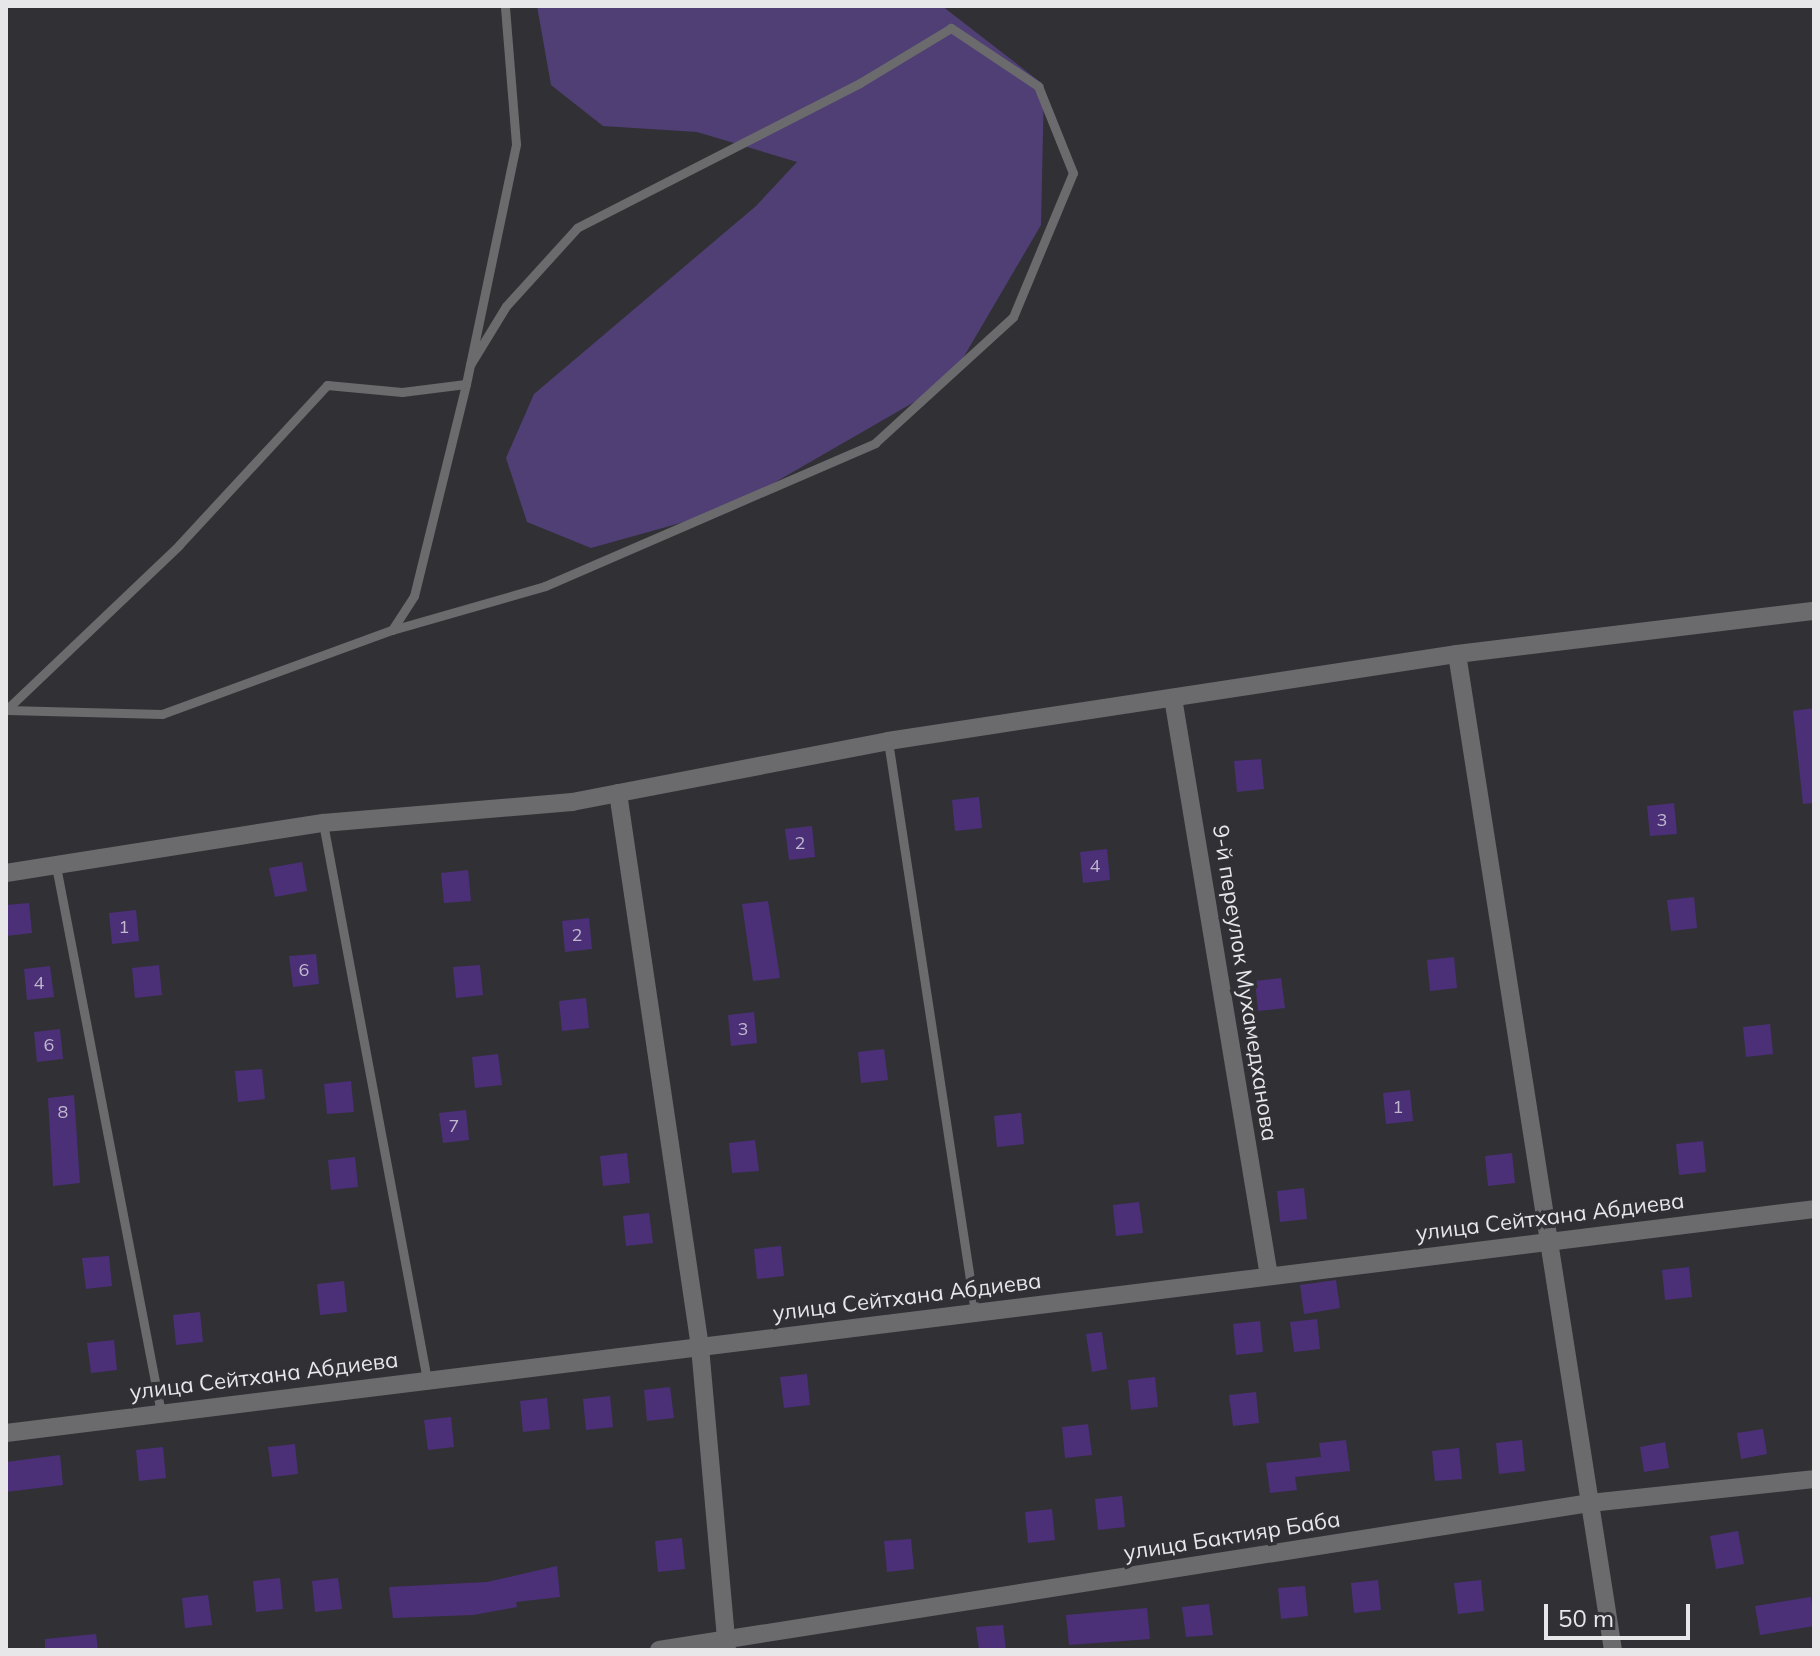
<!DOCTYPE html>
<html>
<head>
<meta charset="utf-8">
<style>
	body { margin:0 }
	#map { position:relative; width:1820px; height:1656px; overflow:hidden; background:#313035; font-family:Mulish,sans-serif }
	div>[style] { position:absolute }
	.green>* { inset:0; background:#503f75 }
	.building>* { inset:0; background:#4b3078 }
	.service>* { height:9px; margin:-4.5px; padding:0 4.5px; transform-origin:4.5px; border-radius:4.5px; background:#6b6b6d }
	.minor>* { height:18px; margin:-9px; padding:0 9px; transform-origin:9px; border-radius:9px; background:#6b6b6d }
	span { translate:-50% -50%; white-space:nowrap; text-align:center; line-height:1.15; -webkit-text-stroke:7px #313035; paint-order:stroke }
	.number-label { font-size:18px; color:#c0b8cd }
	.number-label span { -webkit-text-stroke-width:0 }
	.street-label { font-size:22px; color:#e7e6e9 }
	.frame { position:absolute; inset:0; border:8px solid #e7e6e9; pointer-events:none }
	.scale { position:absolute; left:1544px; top:1604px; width:146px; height:36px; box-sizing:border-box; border:4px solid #e7e6e9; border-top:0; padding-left:10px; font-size:24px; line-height:28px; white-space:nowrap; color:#e7e6e9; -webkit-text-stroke:6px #313035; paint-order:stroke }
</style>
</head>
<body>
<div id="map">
	<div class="green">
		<div style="clip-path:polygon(537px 6px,942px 6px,1044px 85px,1041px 225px,949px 382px,727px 510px,591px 548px,527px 522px,506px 458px,534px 394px,756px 206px,797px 162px,697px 132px,603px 126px,551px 85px)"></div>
	</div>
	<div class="building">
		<div style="clip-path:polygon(1814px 708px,1814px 803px,1803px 804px,1793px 711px)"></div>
		<div style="clip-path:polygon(1261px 759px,1264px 789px,1237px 792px,1234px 761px)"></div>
		<div style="clip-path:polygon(979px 797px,982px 828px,955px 831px,952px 800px)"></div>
		<div style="clip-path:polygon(1674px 803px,1677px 834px,1650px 836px,1647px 806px)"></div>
		<div style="clip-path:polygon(812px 826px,815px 857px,789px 860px,785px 829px)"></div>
		<div style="clip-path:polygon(1107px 849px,1110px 880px,1083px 883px,1080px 852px)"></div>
		<div style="clip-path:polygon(302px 862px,307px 891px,275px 897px,269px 868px)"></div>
		<div style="clip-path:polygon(468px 870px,471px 901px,444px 903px,441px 873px)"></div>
		<div style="clip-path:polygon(1694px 897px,1697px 928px,1671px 931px,1667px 900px)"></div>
		<div style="clip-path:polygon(768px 901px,780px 978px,753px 981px,742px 904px)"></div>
		<div style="clip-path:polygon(29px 903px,32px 933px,6px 936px,6px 905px)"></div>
		<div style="clip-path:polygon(136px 910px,139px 941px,112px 944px,109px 913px)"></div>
		<div style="clip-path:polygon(589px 918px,592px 949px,565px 952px,562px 921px)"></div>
		<div style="clip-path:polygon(316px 954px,319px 984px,293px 987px,289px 956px)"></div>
		<div style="clip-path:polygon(1454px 957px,1457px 988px,1430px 991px,1427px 960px)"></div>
		<div style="clip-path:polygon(159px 965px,162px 995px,135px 998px,132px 968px)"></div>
		<div style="clip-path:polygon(480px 965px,483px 995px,456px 998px,453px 967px)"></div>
		<div style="clip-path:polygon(50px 966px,54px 997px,27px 1000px,24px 969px)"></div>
		<div style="clip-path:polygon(1281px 978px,1285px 1008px,1258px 1011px,1255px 981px)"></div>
		<div style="clip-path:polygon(586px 998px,589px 1028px,562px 1031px,559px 1001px)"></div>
		<div style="clip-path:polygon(754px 1012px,757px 1043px,731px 1046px,728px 1015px)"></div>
		<div style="clip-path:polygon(1770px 1024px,1773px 1054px,1746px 1057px,1743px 1027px)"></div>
		<div style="clip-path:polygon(60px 1029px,63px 1059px,37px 1062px,34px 1032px)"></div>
		<div style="clip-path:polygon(884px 1049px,888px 1080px,861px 1083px,858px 1052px)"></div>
		<div style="clip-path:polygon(498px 1054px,502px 1085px,475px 1088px,472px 1057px)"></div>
		<div style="clip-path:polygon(262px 1069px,265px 1099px,238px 1102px,235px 1071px)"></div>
		<div style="clip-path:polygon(351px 1081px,354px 1112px,327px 1114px,324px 1084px)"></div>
		<div style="clip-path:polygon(1410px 1090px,1413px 1121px,1386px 1124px,1383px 1093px)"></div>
		<div style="clip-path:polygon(74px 1095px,80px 1183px,53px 1186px,48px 1098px)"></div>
		<div style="clip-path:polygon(466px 1110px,469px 1140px,443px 1143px,439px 1113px)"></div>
		<div style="clip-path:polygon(1021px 1113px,1024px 1144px,997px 1147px,994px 1116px)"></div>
		<div style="clip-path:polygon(755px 1140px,759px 1171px,732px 1173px,729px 1143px)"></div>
		<div style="clip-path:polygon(1703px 1141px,1706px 1172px,1679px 1175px,1676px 1144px)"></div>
		<div style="clip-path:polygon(627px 1153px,630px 1183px,603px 1186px,600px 1156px)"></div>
		<div style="clip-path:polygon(1512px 1153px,1515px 1183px,1488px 1186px,1485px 1156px)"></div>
		<div style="clip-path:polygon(355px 1157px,358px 1187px,331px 1190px,328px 1160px)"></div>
		<div style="clip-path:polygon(1304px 1188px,1307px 1219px,1280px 1222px,1277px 1191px)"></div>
		<div style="clip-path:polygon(1139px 1202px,1143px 1233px,1116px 1236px,1113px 1205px)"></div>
		<div style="clip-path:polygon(649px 1213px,653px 1243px,626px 1246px,623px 1216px)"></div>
		<div style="clip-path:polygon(781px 1246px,784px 1276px,757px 1279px,754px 1249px)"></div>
		<div style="clip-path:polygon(109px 1256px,112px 1286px,86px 1289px,82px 1258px)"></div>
		<div style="clip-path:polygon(1689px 1267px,1692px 1297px,1665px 1300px,1662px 1270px)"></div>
		<div style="clip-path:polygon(1336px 1280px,1340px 1308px,1304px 1314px,1300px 1285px)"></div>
		<div style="clip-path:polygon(344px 1281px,347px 1312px,320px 1315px,317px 1284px)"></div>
		<div style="clip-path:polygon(200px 1312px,203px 1342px,176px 1345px,173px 1315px)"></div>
		<div style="clip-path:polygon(1317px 1319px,1320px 1349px,1294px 1352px,1290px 1322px)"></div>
		<div style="clip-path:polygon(1260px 1321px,1263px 1352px,1236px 1355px,1233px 1324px)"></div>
		<div style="clip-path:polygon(1102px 1332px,1107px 1369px,1092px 1372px,1086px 1334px)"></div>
		<div style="clip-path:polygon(114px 1340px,117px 1370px,91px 1373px,87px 1343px)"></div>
		<div style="clip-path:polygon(807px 1374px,810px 1405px,784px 1408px,780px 1377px)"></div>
		<div style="clip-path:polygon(1155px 1377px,1158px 1407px,1131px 1410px,1128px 1380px)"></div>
		<div style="clip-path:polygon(670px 1387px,674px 1418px,647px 1421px,644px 1390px)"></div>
		<div style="clip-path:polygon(1256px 1392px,1259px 1423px,1233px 1426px,1229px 1395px)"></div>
		<div style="clip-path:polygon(610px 1396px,613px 1427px,586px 1430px,583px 1399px)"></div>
		<div style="clip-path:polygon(547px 1398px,550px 1429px,523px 1432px,520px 1401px)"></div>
		<div style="clip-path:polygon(451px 1417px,454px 1447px,428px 1450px,424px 1420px)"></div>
		<div style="clip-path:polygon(1088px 1424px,1092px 1455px,1065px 1458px,1062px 1427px)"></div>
		<div style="clip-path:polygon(1763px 1429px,1767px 1454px,1741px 1459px,1737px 1433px)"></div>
		<div style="clip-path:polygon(1346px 1440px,1350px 1471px,1295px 1477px,1297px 1490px,1270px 1493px,1266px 1463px,1321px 1457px,1319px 1443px)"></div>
		<div style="clip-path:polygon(1522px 1440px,1525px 1471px,1499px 1474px,1496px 1443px)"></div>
		<div style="clip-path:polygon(1665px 1442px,1669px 1468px,1644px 1472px,1640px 1447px)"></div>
		<div style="clip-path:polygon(295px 1444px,298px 1474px,272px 1477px,268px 1447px)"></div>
		<div style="clip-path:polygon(163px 1447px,166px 1478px,139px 1481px,136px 1450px)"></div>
		<div style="clip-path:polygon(1459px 1448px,1462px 1479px,1435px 1481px,1432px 1451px)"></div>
		<div style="clip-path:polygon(60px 1455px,63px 1485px,6px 1492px,6px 1462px)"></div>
		<div style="clip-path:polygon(1122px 1496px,1125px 1527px,1098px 1530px,1095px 1499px)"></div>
		<div style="clip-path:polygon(1052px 1509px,1055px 1540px,1028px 1543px,1025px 1512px)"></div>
		<div style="clip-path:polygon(1738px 1531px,1744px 1564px,1716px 1569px,1710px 1536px)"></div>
		<div style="clip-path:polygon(682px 1538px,685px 1569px,658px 1572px,655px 1541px)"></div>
		<div style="clip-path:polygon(911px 1539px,914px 1569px,887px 1572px,884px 1541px)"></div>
		<div style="clip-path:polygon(557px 1566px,560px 1597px,516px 1602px,517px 1607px,473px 1615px,393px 1618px,389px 1587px,487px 1582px)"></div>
		<div style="clip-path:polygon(280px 1578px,283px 1609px,256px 1612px,253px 1581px)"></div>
		<div style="clip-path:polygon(338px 1578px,342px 1609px,315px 1612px,312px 1581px)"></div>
		<div style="clip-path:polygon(1378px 1580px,1381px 1610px,1354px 1613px,1351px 1583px)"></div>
		<div style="clip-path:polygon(1481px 1580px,1484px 1611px,1458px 1614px,1454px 1583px)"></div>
		<div style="clip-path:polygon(1305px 1586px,1308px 1616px,1281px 1619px,1278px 1588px)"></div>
		<div style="clip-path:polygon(208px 1595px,212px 1625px,185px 1628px,182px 1598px)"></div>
		<div style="clip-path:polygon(1811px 1597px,1814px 1626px,1760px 1635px,1755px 1606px)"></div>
		<div style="clip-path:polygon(1209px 1604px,1213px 1635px,1186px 1637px,1182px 1607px)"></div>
		<div style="clip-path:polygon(1147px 1608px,1150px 1639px,1069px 1645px,1066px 1615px)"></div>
		<div style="clip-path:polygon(1003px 1625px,1006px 1650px,979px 1650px,976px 1627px)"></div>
		<div style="clip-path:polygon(96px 1634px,98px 1650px,45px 1650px,45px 1639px)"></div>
	</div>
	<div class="service">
		<div style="left:392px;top:630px;width:40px;rotate:-57.1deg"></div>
		<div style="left:414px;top:596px;width:218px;rotate:-76.2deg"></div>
		<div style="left:466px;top:384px;width:245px;rotate:-78.2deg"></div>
		<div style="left:516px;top:144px;width:138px;rotate:-94.6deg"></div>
		<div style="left:6px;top:710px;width:239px;rotate:-43.6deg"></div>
		<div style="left:179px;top:545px;width:218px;rotate:-47.2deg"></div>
		<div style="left:327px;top:385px;width:75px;rotate:5.3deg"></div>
		<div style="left:402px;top:392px;width:64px;rotate:-7.1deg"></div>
		<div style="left:7px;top:710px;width:155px;rotate:1.5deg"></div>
		<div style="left:162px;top:714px;width:245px;rotate:-20.1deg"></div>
		<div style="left:392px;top:630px;width:159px;rotate:-16deg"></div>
		<div style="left:545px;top:586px;width:360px;rotate:-23.4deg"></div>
		<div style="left:875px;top:443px;width:187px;rotate:-42.4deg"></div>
		<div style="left:1013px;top:317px;width:156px;rotate:-67.4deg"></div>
		<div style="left:1073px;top:173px;width:94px;rotate:-111.9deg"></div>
		<div style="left:1038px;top:86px;width:105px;rotate:-146.3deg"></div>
		<div style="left:951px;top:28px;width:106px;rotate:148.9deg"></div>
		<div style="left:860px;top:83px;width:318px;rotate:152.9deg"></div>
		<div style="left:577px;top:228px;width:105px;rotate:132.3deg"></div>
		<div style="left:506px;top:306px;width:69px;rotate:121.4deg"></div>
		<div style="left:888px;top:741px;width:578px;rotate:81.34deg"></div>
		<div style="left:323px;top:823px;width:567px;rotate:79.42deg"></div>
		<div style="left:56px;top:866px;width:557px;rotate:79.13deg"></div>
	</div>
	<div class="minor">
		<div style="left:1457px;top:654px;width:1008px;rotate:81.1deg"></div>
		<div style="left:1173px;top:698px;width:586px;rotate:80.57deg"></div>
		<div style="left:618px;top:793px;width:560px;rotate:81.58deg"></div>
		<div style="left:700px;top:1347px;width:304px;rotate:84.9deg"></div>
		<div style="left:6px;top:873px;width:321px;rotate:-9deg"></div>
		<div style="left:323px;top:823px;width:250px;rotate:-4.8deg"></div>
		<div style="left:572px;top:802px;width:322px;rotate:-10.9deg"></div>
		<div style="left:888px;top:741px;width:576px;rotate:-8.69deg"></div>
		<div style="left:1457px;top:654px;width:360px;rotate:-6.9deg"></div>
		<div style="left:6px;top:1433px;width:1822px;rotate:-7.06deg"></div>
		<div style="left:659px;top:1650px;width:943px;rotate:-8.97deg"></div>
		<div style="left:1590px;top:1503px;width:225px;rotate:-6.1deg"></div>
	</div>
	<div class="number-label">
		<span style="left:1662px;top:820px">3</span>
		<span style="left:800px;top:843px">2</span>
		<span style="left:1095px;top:866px">4</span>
		<span style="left:124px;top:927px">1</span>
		<span style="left:577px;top:935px">2</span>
		<span style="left:304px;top:970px">6</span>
		<span style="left:39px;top:983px">4</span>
		<span style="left:743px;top:1029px">3</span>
		<span style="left:49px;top:1045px">6</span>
		<span style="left:1398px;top:1107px">1</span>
		<span style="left:63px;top:1112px">8</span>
		<span style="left:454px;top:1126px">7</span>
	</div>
	<div class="street-label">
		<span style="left:1245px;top:983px;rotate:81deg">9-й переулок Мухамедханова</span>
		<span style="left:1550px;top:1217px;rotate:-7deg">улица Сейтхана Абдиева</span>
		<span style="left:907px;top:1297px;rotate:-7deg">улица Сейтхана Абдиева</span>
		<span style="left:264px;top:1376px;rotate:-7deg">улица Сейтхана Абдиева</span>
		<span style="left:1232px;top:1536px;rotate:-9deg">улица Бактияр Баба</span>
	</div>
	<div class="frame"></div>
	<div class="scale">50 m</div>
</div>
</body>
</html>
